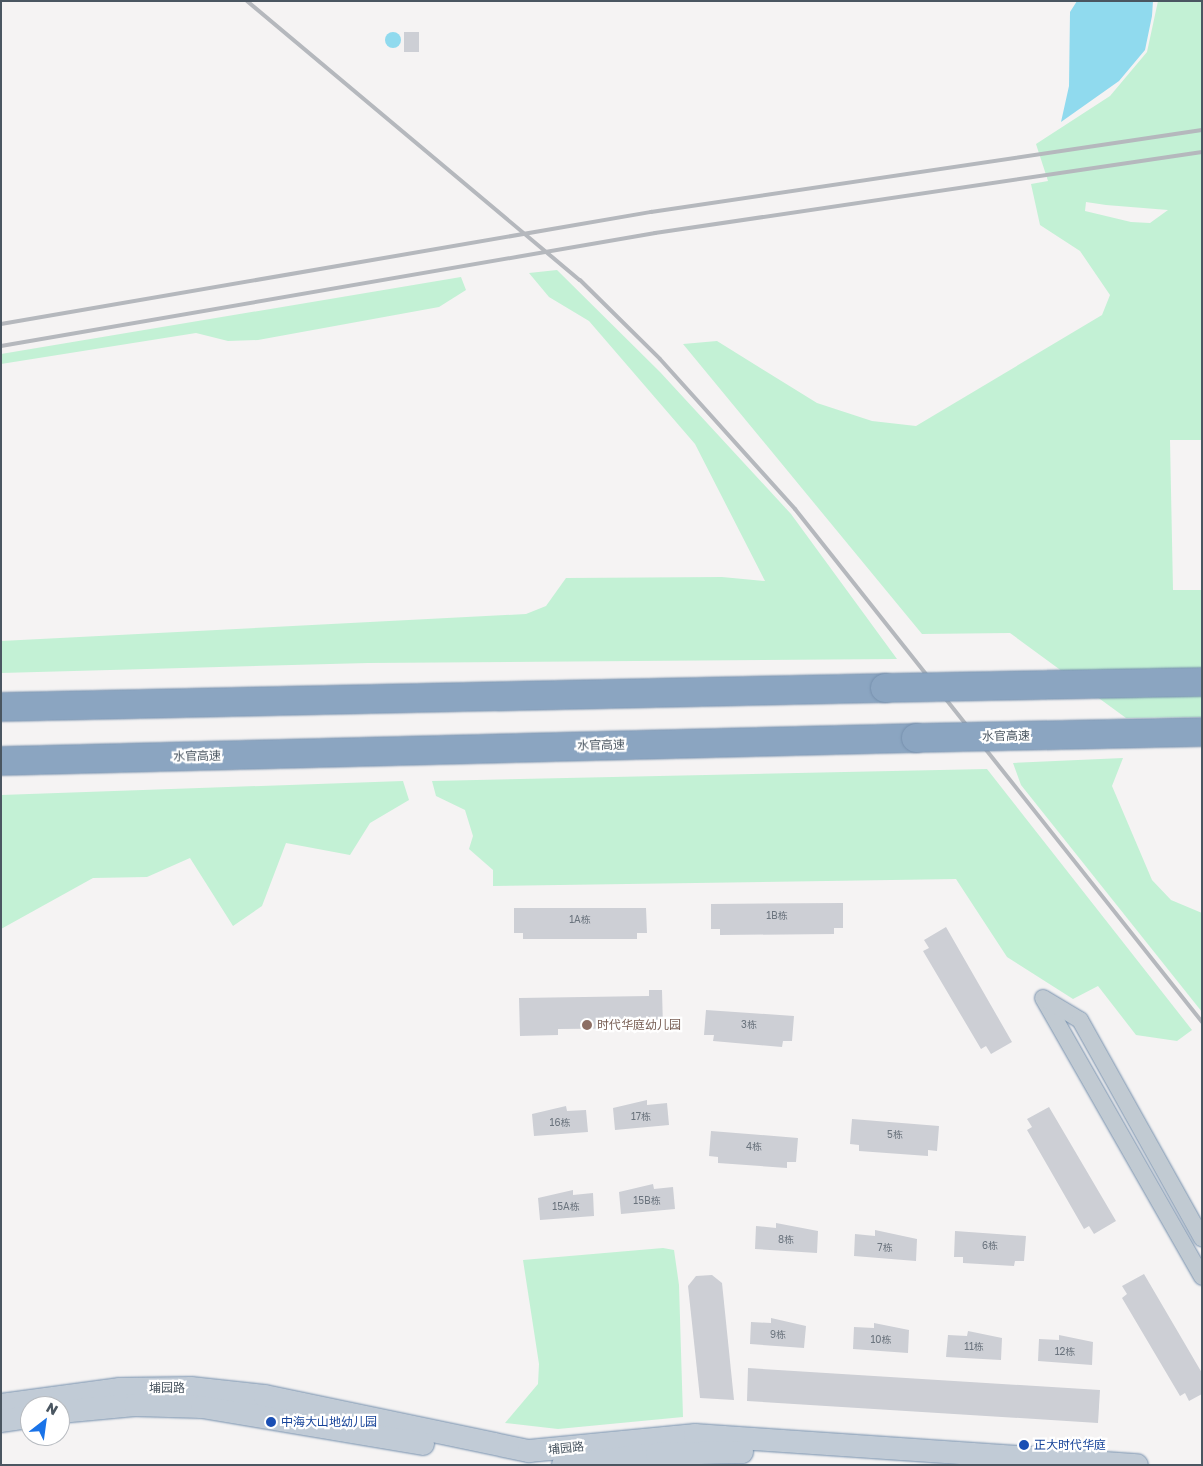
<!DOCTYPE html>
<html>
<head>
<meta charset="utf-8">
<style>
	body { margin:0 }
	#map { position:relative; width:1203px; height:1466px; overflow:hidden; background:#f5f3f3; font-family:"Golos Text","Noto Sans SC",sans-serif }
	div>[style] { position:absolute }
	.green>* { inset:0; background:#c3f1d5 }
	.water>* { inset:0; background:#90daee }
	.round { border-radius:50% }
	.building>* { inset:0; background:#cdcfd5 }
	.roads { filter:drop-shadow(0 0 1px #7690ad) drop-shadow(0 0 1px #7690ad) }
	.street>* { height:16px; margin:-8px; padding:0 8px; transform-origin:8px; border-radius:8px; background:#c1cad2 }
	.secondary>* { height:22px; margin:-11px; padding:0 11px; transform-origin:11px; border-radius:11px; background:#c1cbd6 }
	.highway>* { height:28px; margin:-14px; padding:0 14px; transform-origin:14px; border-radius:14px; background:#8ba5c1 }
	.rail>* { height:4px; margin:-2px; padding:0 2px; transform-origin:2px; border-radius:2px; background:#b5b8bd }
	.bridges { filter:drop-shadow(0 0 1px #7690ad) drop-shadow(0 0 1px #7690ad) }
	.highway-bridge>* { height:28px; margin:-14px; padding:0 14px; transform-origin:14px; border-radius:14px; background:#8ba5c1 }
	.dots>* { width:14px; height:14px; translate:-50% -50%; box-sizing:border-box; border:2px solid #fff; border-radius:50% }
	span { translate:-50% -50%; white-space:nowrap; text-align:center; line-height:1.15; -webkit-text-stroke:4.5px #fff; paint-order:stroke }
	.number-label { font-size:10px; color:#6b747e }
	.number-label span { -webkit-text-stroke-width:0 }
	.street-label { font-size:12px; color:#4a5661 }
	.education-label { font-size:12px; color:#785e54 }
	.left { translate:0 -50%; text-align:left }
	.transit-label { font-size:12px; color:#164399 }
	.frame { position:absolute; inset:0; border:2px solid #4a5661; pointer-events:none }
	.north { position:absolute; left:20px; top:1396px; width:50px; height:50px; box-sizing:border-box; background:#fff; border:1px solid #b7bbc0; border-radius:50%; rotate:30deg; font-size:14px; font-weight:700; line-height:20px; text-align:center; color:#4a5661 }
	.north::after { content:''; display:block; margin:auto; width:18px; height:22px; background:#1a73e8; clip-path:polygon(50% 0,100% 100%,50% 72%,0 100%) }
</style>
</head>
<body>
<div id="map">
	<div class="green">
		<div style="clip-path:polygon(evenodd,1158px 1px,1202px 1px,1202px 440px,1170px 440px,1173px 590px,1202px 590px,1202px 717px,1126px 718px,1010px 633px,922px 634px,683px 344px,717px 341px,817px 403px,872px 421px,916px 426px,1102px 315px,1110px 295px,1080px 251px,1040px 225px,1031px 184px,1048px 181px,1036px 144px,1110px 96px,1147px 52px,1158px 1px,1086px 202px,1106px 205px,1168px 210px,1150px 223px,1131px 222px,1085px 211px,1086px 202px)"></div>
		<div style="clip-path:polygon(557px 270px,660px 372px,791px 514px,897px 659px,368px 663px,1px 673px,1px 641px,526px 614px,546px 606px,566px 578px,722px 577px,765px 581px,695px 444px,589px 321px,549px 297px,529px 273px)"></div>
		<div style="clip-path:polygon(461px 277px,466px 290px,439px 307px,258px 340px,228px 341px,196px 333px,1px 364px,1px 354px)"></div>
		<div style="clip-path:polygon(1123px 758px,1112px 786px,1152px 880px,1171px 900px,1202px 913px,1202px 1012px,1021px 785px,1013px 763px)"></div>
		<div style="clip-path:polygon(987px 769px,1192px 1030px,1177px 1041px,1136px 1035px,1098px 986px,1073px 999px,1007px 957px,956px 879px,493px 886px,493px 870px,469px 849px,473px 836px,465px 810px,436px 796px,432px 781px)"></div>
		<div style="clip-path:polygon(403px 781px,409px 800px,370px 823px,350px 855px,286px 843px,262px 906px,233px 926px,190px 858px,147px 877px,93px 878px,1px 929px,1px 795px)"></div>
		<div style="clip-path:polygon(663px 1248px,674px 1250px,679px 1285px,683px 1417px,558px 1429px,505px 1423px,538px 1384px,539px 1364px,523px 1260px)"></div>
	</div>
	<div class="water">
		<div style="clip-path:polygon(1077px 1px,1153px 1px,1152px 16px,1145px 50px,1119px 81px,1061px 122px,1069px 86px,1070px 12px)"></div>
		<div class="round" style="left:385px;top:32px;width:16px;height:16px"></div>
	</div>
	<div class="building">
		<div style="clip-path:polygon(404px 32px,419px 32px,419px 52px,404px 52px)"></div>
		<div style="clip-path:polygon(843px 903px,843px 928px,834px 928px,834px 934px,720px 935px,720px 929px,711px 929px,711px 904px)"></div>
		<div style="clip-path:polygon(514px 908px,646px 908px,647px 933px,637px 933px,637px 939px,523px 939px,523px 933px,514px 933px)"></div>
		<div style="clip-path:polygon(946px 927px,1012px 1042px,991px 1054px,986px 1046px,981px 1049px,923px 951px,929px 948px,924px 940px)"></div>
		<div style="clip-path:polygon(649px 990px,662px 990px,663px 1028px,558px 1029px,558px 1035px,520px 1036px,519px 998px,649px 996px)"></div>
		<div style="clip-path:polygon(706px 1010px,794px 1016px,792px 1041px,783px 1041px,782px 1047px,713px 1041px,714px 1035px,704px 1035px)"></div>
		<div style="clip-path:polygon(647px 1100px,647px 1105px,667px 1103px,669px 1125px,615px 1130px,613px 1108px)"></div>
		<div style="clip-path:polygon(566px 1106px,567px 1111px,586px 1110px,588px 1132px,534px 1136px,532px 1114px)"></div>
		<div style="clip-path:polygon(1049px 1107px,1116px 1221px,1094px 1234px,1089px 1226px,1084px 1229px,1027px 1130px,1032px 1127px,1027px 1119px)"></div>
		<div style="clip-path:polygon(852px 1119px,939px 1126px,937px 1151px,928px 1150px,928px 1156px,859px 1151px,859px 1145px,850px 1144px)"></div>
		<div style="clip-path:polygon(711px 1131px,798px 1138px,796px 1162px,787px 1162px,787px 1168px,718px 1163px,718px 1157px,709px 1156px)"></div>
		<div style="clip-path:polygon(653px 1184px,654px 1189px,673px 1187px,675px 1209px,621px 1214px,619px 1192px)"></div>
		<div style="clip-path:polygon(573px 1190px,573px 1195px,593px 1193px,594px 1216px,540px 1220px,538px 1198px)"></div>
		<div style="clip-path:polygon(776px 1223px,818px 1231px,817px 1253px,755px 1249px,756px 1226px,776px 1228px)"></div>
		<div style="clip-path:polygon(875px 1230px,917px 1239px,916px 1261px,854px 1256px,855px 1234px,875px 1236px)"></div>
		<div style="clip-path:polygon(955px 1231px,1026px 1236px,1024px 1261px,1015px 1261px,1014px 1266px,963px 1263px,963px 1257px,954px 1257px)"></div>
		<div style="clip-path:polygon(1144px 1274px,1202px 1373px,1202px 1394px,1189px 1401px,1185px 1393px,1180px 1396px,1122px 1298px,1127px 1294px,1122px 1286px)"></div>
		<div style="clip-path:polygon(712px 1275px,722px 1283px,734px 1400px,700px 1398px,688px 1286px,696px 1276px)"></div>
		<div style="clip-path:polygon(771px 1318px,806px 1326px,804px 1348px,750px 1344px,751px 1322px,771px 1323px)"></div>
		<div style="clip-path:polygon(874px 1323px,909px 1330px,908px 1353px,853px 1349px,854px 1327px,874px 1328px)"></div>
		<div style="clip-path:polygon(968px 1331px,1002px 1338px,1001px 1360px,946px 1357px,948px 1335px,967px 1336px)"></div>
		<div style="clip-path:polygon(1059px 1335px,1093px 1342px,1092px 1365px,1038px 1361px,1039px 1339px,1059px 1340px)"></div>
		<div style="clip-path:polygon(748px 1368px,1100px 1390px,1098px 1423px,747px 1401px)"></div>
	</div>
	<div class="roads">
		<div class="street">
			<div style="left:1043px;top:998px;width:321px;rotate:60.3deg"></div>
			<div style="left:1045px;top:999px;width:41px;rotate:31deg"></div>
			<div style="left:1080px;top:1020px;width:250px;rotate:60.8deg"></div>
		</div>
		<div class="secondary">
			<div style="left:1px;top:1405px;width:120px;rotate:-7.7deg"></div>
			<div style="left:120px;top:1389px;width:71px;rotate:-0.8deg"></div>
			<div style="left:191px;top:1388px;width:74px;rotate:6.2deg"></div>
			<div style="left:265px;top:1396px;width:270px;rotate:11.8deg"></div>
			<div style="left:529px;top:1451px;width:167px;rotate:-5.5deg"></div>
			<div style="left:695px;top:1435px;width:443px;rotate:3.9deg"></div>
			<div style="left:60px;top:1412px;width:75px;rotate:-5.3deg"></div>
			<div style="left:135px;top:1405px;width:67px;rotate:1.7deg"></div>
			<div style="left:202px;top:1407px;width:224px;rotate:9.5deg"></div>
			<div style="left:1px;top:1421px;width:29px;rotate:-8deg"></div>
			<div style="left:563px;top:1465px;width:95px;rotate:-6.7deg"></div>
			<div style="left:657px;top:1454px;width:85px;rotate:-1.3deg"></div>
		</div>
		<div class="highway">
			<div style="left:1px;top:707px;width:884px;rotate:-1.23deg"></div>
			<div style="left:1px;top:761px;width:915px;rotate:-1.44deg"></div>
		</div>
	</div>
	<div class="rail">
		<div style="left:247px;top:1px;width:434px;rotate:40deg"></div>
		<div style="left:580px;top:280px;width:112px;rotate:44.6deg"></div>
		<div style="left:660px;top:359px;width:202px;rotate:48deg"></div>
		<div style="left:795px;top:509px;width:655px;rotate:51.57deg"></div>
		<div style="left:1px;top:324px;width:660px;rotate:-9.78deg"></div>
		<div style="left:651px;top:212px;width:557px;rotate:-8.46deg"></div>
		<div style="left:1px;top:346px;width:664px;rotate:-9.8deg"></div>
		<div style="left:655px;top:233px;width:553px;rotate:-8.42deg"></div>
	</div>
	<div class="bridges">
		<div class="highway-bridge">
			<div style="left:885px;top:688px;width:317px;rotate:-1.1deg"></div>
			<div style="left:916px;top:738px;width:286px;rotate:-1.2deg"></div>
		</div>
	</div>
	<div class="dots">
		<div style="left:587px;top:1025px;background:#8d6e63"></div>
		<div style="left:271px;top:1422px;background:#1a4fb4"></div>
		<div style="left:1024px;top:1445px;background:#1a4fb4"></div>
	</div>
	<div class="number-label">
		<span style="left:777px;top:916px">1B栋</span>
		<span style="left:580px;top:920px">1A栋</span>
		<span style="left:749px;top:1025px">3栋</span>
		<span style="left:641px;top:1117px">17栋</span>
		<span style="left:560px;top:1123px">16栋</span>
		<span style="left:895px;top:1135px">5栋</span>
		<span style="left:754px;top:1147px">4栋</span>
		<span style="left:647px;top:1201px">15B栋</span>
		<span style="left:566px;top:1207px">15A栋</span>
		<span style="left:786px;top:1240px">8栋</span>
		<span style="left:990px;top:1246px">6栋</span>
		<span style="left:885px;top:1248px">7栋</span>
		<span style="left:778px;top:1335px">9栋</span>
		<span style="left:881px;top:1340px">10栋</span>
		<span style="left:974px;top:1347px">11栋</span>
		<span style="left:1065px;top:1352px">12栋</span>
	</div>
	<div class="street-label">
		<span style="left:1006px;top:736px;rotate:-1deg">水官高速</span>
		<span style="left:601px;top:745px;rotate:-1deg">水官高速</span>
		<span style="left:197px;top:756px;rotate:-1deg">水官高速</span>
		<span style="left:167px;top:1388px">埔园路</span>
		<span style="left:566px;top:1448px;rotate:-6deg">埔园路</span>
	</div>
	<div class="education-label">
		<span class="left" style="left:597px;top:1025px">时代华庭幼儿园</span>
	</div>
	<div class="transit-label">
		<span class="left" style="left:281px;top:1422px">中海大山地幼儿园</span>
		<span class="left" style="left:1034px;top:1445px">正大时代华庭</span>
	</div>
	<div class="frame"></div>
	<div class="north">N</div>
</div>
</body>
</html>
